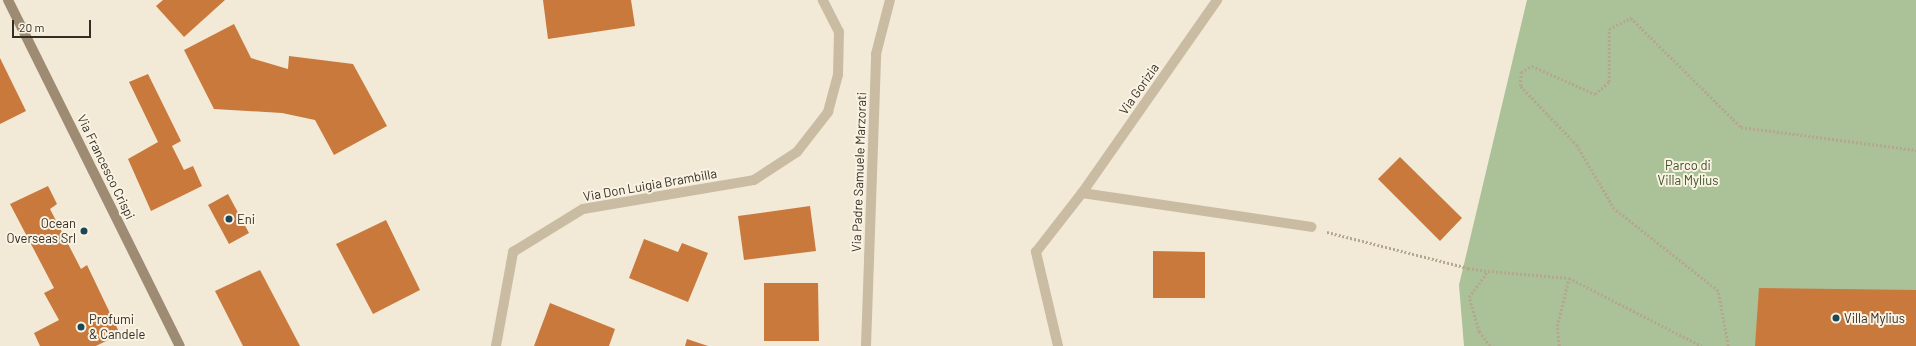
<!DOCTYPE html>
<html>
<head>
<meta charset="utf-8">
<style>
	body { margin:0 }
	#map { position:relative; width:1916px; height:346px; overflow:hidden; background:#f2ead7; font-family:Barlow,sans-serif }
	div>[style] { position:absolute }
	.green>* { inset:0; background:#abc197 }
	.building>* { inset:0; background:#ca793c }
	.path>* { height:2.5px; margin-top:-1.25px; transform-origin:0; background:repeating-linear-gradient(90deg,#b6a68d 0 2px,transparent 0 4px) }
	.lane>* { height:10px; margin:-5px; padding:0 5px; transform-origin:5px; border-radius:5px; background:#cabca3 }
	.street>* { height:10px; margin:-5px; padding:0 5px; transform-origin:5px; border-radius:5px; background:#cabca3 }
	.secondary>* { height:10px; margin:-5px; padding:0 5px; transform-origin:5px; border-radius:5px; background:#9d8b74 }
	.dots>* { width:11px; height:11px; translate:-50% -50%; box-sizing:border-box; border:2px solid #faf3e3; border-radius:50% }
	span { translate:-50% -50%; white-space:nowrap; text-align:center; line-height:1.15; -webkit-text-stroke:4px #faf3e3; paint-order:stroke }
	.street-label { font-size:13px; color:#342d25 }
	.park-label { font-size:13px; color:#3c5428 }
	.poi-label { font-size:13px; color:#342d25 }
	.left { translate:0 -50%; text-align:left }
	.right { translate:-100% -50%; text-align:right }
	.scale { position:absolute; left:12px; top:20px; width:79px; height:18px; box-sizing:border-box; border:2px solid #342d25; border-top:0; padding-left:5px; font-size:12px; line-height:14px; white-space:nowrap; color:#342d25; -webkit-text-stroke:3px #faf3e3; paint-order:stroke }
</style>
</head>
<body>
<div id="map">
	<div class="green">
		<div style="clip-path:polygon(1527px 0,1916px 0,1916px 346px,1464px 346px,1459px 285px)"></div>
	</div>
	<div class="building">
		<div style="clip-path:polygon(163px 0,225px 0,184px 37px,156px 6px)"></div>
		<div style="clip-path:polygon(543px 0,631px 0,635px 26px,548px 39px)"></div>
		<div style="clip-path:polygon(234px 24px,251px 58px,288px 69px,289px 56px,353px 64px,387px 126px,334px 155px,315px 120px,282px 113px,214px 109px,184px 50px)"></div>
		<div style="clip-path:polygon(0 58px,26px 111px,0 124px)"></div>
		<div style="clip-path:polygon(148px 74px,181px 141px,172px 146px,184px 170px,193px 166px,202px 186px,151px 211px,128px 159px,158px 142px,129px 82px)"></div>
		<div style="clip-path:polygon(1400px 157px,1462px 218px,1440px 241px,1378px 179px)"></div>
		<div style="clip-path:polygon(48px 186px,57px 204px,50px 209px,81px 269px,87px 265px,120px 334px,96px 346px,40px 346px,34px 333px,59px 320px,44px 293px,54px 288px,10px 204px)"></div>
		<div style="clip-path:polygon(228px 194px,249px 233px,229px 244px,208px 205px)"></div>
		<div style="clip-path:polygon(810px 206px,816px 251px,744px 260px,738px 216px)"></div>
		<div style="clip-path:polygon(386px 220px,420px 290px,373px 314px,336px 244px)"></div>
		<div style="clip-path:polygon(644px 239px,678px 252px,682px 243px,708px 253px,688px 302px,629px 278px)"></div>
		<div style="clip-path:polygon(1153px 251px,1205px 252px,1205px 298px,1153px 298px)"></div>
		<div style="clip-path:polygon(260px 270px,300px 346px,243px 346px,215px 291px)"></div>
		<div style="clip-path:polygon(764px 283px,818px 283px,819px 341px,764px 341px)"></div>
		<div style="clip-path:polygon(1759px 288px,1916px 290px,1916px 346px,1755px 346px)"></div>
		<div style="clip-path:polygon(550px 303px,615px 329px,609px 346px,534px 346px)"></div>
		<div style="clip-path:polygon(687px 339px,708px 346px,685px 346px)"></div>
	</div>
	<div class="path">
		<div style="left:1327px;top:232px;width:146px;rotate:14.3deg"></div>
		<div style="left:1468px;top:268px;width:19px;rotate:9deg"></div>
		<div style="left:1490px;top:346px;width:18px;rotate:-128deg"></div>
		<div style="left:1479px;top:332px;width:36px;rotate:-106deg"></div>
		<div style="left:1469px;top:297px;width:32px;rotate:-54deg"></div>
		<div style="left:1488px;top:271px;width:81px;rotate:4.9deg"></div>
		<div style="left:1569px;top:278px;width:149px;rotate:27.1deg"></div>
		<div style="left:1559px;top:346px;width:20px;rotate:-96deg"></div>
		<div style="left:1557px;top:326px;width:49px;rotate:-76deg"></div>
		<div style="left:1728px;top:346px;width:56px;rotate:-100.3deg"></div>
		<div style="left:1718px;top:291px;width:132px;rotate:-141.7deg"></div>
		<div style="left:1614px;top:209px;width:73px;rotate:-120.4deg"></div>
		<div style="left:1577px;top:146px;width:83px;rotate:-133.5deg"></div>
		<div style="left:1520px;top:86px;width:14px;rotate:-86deg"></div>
		<div style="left:1521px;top:72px;width:13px;rotate:-29deg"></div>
		<div style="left:1532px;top:66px;width:69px;rotate:24deg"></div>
		<div style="left:1595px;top:94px;width:18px;rotate:-41deg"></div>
		<div style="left:1609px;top:82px;width:53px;rotate:-90deg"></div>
		<div style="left:1609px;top:29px;width:25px;rotate:-27deg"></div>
		<div style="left:1631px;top:18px;width:155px;rotate:44.7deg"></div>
		<div style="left:1741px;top:127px;width:177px;rotate:7.5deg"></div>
	</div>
	<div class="lane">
		<div style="left:754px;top:180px;width:51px;rotate:-33.1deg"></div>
		<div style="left:797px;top:152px;width:51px;rotate:-52.2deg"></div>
		<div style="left:828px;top:112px;width:38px;rotate:-75deg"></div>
		<div style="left:838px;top:75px;width:43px;rotate:-88.7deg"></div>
		<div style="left:839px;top:32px;width:36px;rotate:-117deg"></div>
	</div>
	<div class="street">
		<div style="left:1082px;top:193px;width:232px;rotate:8.4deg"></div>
		<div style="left:496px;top:346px;width:96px;rotate:-79.7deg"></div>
		<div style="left:513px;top:252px;width:82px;rotate:-31.6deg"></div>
		<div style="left:583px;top:209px;width:173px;rotate:-9.6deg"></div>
		<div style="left:866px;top:346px;width:292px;rotate:-88deg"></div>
		<div style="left:876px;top:54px;width:56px;rotate:-75.5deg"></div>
		<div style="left:1058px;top:346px;width:97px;rotate:-103.2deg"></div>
		<div style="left:1036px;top:252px;width:75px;rotate:-52.1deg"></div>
		<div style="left:1082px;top:193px;width:236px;rotate:-55deg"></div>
	</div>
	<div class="secondary">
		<div style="left:8px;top:0;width:386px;rotate:63.6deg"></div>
	</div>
	<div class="dots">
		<div style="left:229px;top:219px;background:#1a4857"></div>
		<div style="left:84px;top:231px;background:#1a4857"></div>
		<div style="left:1836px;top:318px;background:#1a4857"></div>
		<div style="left:81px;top:327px;background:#1a4857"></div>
	</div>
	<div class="street-label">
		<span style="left:1139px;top:89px;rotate:-55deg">Via Gorizia</span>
		<span style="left:106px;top:167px;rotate:64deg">Via Francesco Crispi</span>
		<span style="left:859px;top:172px;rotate:-88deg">Via Padre Samuele Marzorati</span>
		<span style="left:650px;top:185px;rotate:-10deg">Via Don Luigia Brambilla</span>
	</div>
	<div class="park-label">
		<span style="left:1688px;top:173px">Parco di<br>Villa Mylius</span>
	</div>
	<div class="poi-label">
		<span class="left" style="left:237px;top:219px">Eni</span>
		<span class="right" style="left:76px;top:231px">Ocean<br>Overseas Srl</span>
		<span class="left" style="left:1844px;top:318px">Villa Mylius</span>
		<span class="left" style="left:89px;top:327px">Profumi<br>&amp; Candele</span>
	</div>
	<div class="scale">20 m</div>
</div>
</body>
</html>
